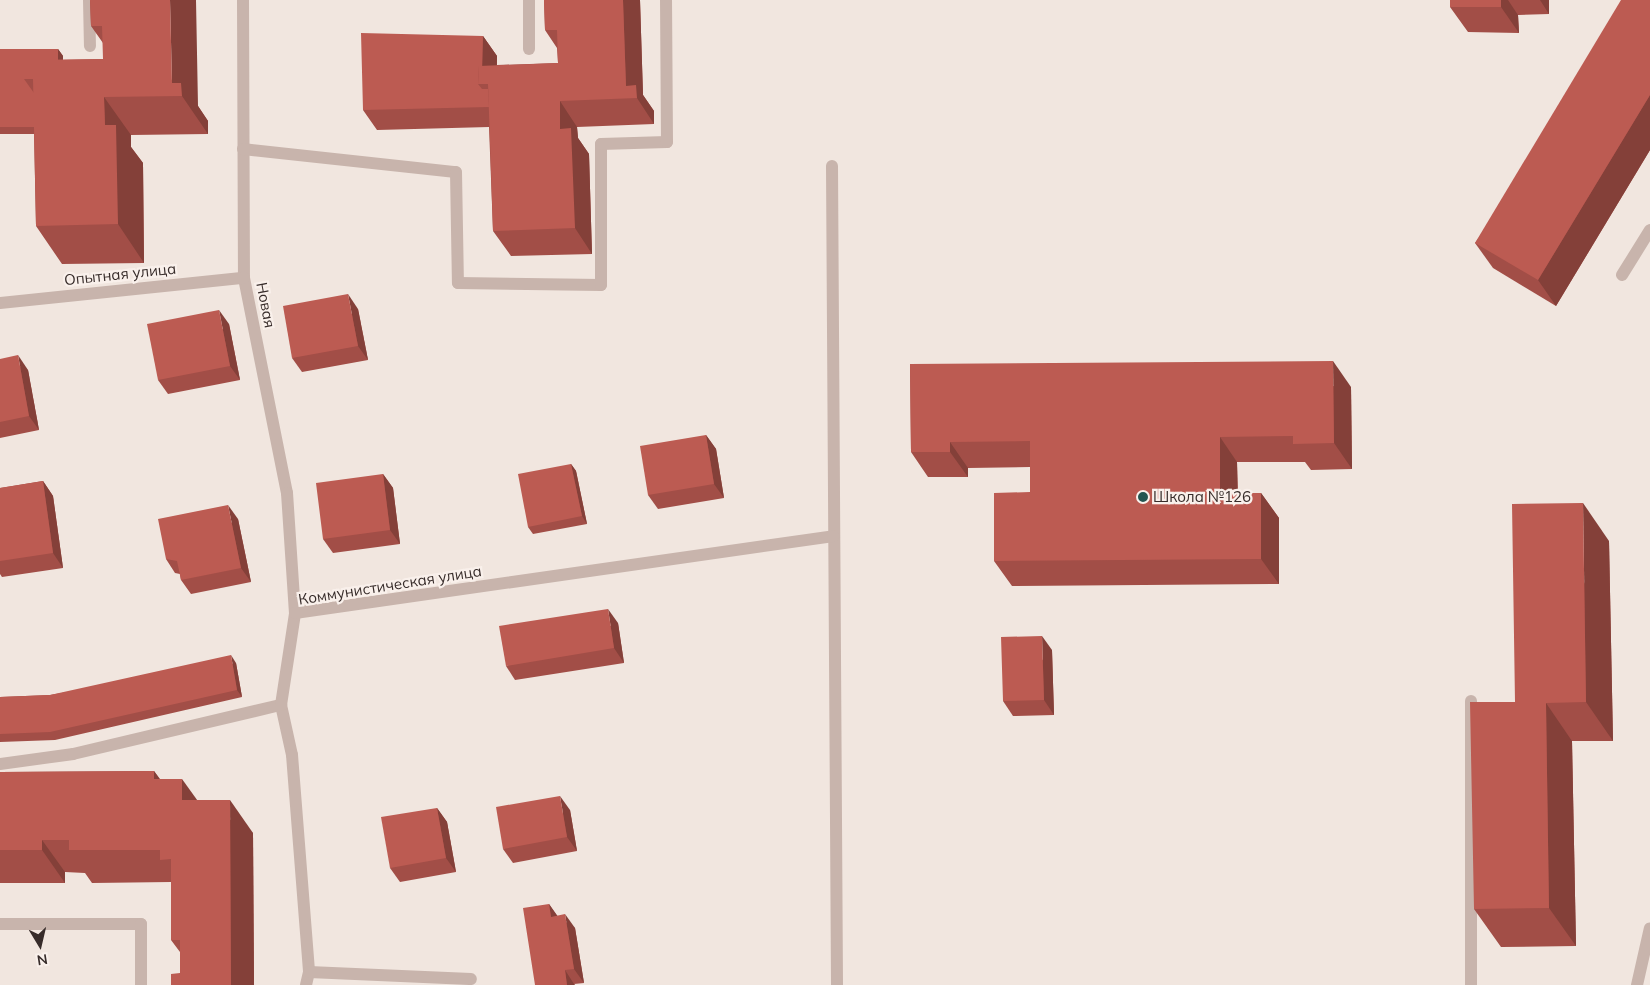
<!DOCTYPE html>
<html>
<head>
<meta charset="utf-8">
<style>
	body { margin:0 }
	#map { position:relative; width:1650px; height:985px; overflow:hidden; background:#f1e6df; font-family:Mulish,sans-serif }
	div>[style] { position:absolute }
	.minor>* { height:12px; margin:-6px; padding:0 6px; transform-origin:6px; border-radius:6px; background:#c8b4ac }
	.wall>* { inset:0; background:#a24e47 }
	.shaded-wall>* { inset:0; background:#844039 }
	.building>* { inset:0; background:#bc5b52 }
	.dots>* { width:14px; height:14px; translate:-50% -50%; box-sizing:border-box; border:2px solid #f9f0eb; border-radius:50% }
	span { translate:-50% -50%; white-space:nowrap; text-align:center; line-height:1.15; -webkit-text-stroke:4.5px #f9f0eb; paint-order:stroke }
	.street-label { font-size:15px; color:#372c2a }
	.poi-label { font-size:15px; color:#372c2a }
	.left { translate:0 -50%; text-align:left }
	.north { position:absolute; left:15px; top:920px; width:50px; height:50px; -webkit-text-stroke:4px #f9f0eb; paint-order:stroke; rotate:171deg; font-size:14px; font-weight:700; line-height:20px; text-align:center; color:#372c2a }
	.north::after { content:''; display:block; margin:auto; width:18px; height:22px; background:#372c2a; clip-path:polygon(50% 0,100% 100%,50% 72%,0 100%) }
</style>
</head>
<body>
<div id="map">
	<div class="minor">
		<div style="left:89px;top:0;width:46px;rotate:88.8deg"></div>
		<div style="left:243px;top:0;width:278px;rotate:89.8deg"></div>
		<div style="left:244px;top:278px;width:219px;rotate:78.7deg"></div>
		<div style="left:287px;top:493px;width:120px;rotate:86.2deg"></div>
		<div style="left:529px;top:0;width:49px;rotate:90deg"></div>
		<div style="left:243px;top:149px;width:214px;rotate:6.2deg"></div>
		<div style="left:456px;top:172px;width:111px;rotate:89deg"></div>
		<div style="left:458px;top:283px;width:143px;rotate:0.8deg"></div>
		<div style="left:601px;top:285px;width:141px;rotate:-90deg"></div>
		<div style="left:601px;top:144px;width:66px;rotate:-1.7deg"></div>
		<div style="left:667px;top:142px;width:142px;rotate:-90.4deg"></div>
		<div style="left:832px;top:166px;width:819px;rotate:89.65deg"></div>
		<div style="left:1622px;top:275px;width:53px;rotate:-58.1deg"></div>
		<div style="left:0;top:303px;width:245px;rotate:-5.9deg"></div>
		<div style="left:1471px;top:701px;width:284px;rotate:90deg"></div>
		<div style="left:281px;top:705px;width:51px;rotate:77.6deg"></div>
		<div style="left:292px;top:755px;width:218px;rotate:85.5deg"></div>
		<div style="left:309px;top:972px;width:13px;rotate:103deg"></div>
		<div style="left:0;top:764px;width:74px;rotate:-7.8deg"></div>
		<div style="left:73px;top:754px;width:214px;rotate:-13.3deg"></div>
		<div style="left:281px;top:705px;width:93px;rotate:-81.3deg"></div>
		<div style="left:295px;top:613px;width:544px;rotate:-8.13deg"></div>
		<div style="left:0;top:924px;width:141px"></div>
		<div style="left:141px;top:924px;width:61px;rotate:90deg"></div>
		<div style="left:309px;top:972px;width:162px;rotate:2.5deg"></div>
		<div style="left:1637px;top:985px;width:58px;rotate:-77.2deg"></div>
	</div>
	<div class="wall">
		<div style="clip-path:polygon(90px 0,198px 106px,208px 121px,208px 134px,131px 135px,131px 147px,143px 163px,144px 263px,62px 264px,36px 226px,34px 134px,0 134px,0 49px,58px 49px,63px 56px,63px 60px,103px 59px,103px 43px,91px 26px)"></div>
		<div style="clip-path:polygon(544px 0,640px 0,643px 95px,654px 111px,654px 124px,577px 127px,578px 138px,589px 154px,592px 254px,511px 256px,493px 231px,489px 127px,377px 130px,363px 110px,483px 36px,497px 56px,497px 65px,558px 63px,557px 48px,545px 30px)"></div>
		<div style="clip-path:polygon(1450px 0,1549px 0,1549px 14px,1518px 15px,1519px 33px,1468px 32px,1450px 7px)"></div>
		<div style="clip-path:polygon(1650px 0,1650px 150px,1556px 306px,1493px 268px,1475px 243px)"></div>
		<div style="clip-path:polygon(358px 309px,368px 360px,302px 372px,292px 358px)"></div>
		<div style="clip-path:polygon(229px 324px,240px 380px,168px 394px,158px 380px)"></div>
		<div style="clip-path:polygon(0 359px,28px 370px,39px 430px,0 438px)"></div>
		<div style="clip-path:polygon(910px 364px,1351px 387px,1352px 469px,1311px 470px,1305px 462px,1237px 462px,1238px 493px,1261px 493px,1279px 518px,1279px 584px,1012px 586px,994px 561px,1030px 492px,1030px 467px,968px 468px,968px 477px,928px 477px,911px 452px)"></div>
		<div style="clip-path:polygon(706px 435px,716px 449px,724px 498px,658px 509px,648px 495px)"></div>
		<div style="clip-path:polygon(571px 464px,576px 471px,587px 524px,533px 534px,528px 527px)"></div>
		<div style="clip-path:polygon(383px 474px,393px 488px,400px 544px,333px 553px,323px 539px)"></div>
		<div style="clip-path:polygon(43px 481px,53px 496px,63px 568px,2px 577px,0 574px,0 488px)"></div>
		<div style="clip-path:polygon(238px 519px,251px 582px,191px 594px,181px 580px,180px 574px,175px 573px,166px 559px)"></div>
		<div style="clip-path:polygon(1609px 541px,1613px 741px,1572px 741px,1576px 946px,1501px 947px,1474px 909px,1515px 702px)"></div>
		<div style="clip-path:polygon(618px 623px,624px 663px,515px 680px,506px 666px)"></div>
		<div style="clip-path:polygon(1052px 650px,1054px 715px,1013px 716px,1003px 701px)"></div>
		<div style="clip-path:polygon(236px 663px,242px 697px,55px 740px,0 742px,0 697px,50px 695px)"></div>
		<div style="clip-path:polygon(154px 771px,160px 779px,253px 833px,254px 985px,171px 985px,180px 973px,180px 952px,171px 940px,171px 882px,92px 883px,85px 873px,65px 872px,65px 883px,0 883px,0 772px)"></div>
		<div style="clip-path:polygon(437px 808px,447px 822px,456px 872px,400px 882px,390px 868px)"></div>
		<div style="clip-path:polygon(570px 810px,577px 851px,513px 863px,503px 849px)"></div>
		<div style="clip-path:polygon(549px 904px,557px 916px,575px 928px,584px 983px,574px 984px,575px 985px,535px 985px)"></div>
	</div>
	<div class="shaded-wall">
		<div style="clip-path:polygon(170px 0,196px 0,198px 106px,208px 121px,208px 134px,182px 96px,172px 83px)"></div>
		<div style="clip-path:polygon(623px 0,640px 0,643px 95px,654px 111px,654px 124px,637px 98px,626px 86px)"></div>
		<div style="clip-path:polygon(1501px 0,1508px 0,1518px 15px,1519px 33px,1501px 7px)"></div>
		<div style="clip-path:polygon(1540px 0,1549px 0,1549px 14px)"></div>
		<div style="clip-path:polygon(483px 36px,497px 56px,496px 96px,488px 84px,482px 84px)"></div>
		<div style="clip-path:polygon(58px 49px,63px 56px,63px 98px,58px 91px)"></div>
		<div style="clip-path:polygon(1650px 95px,1650px 150px,1556px 306px,1538px 280px)"></div>
		<div style="clip-path:polygon(104px 97px,131px 135px,131px 147px,143px 163px,144px 263px,118px 224px,105px 125px)"></div>
		<div style="clip-path:polygon(560px 101px,577px 127px,578px 138px,589px 154px,592px 254px,575px 228px,560px 129px)"></div>
		<div style="clip-path:polygon(348px 294px,358px 309px,368px 360px,358px 346px)"></div>
		<div style="clip-path:polygon(219px 310px,229px 324px,240px 380px,230px 366px)"></div>
		<div style="clip-path:polygon(18px 355px,28px 370px,39px 430px,29px 416px)"></div>
		<div style="clip-path:polygon(1333px 361px,1351px 387px,1352px 469px,1334px 443px)"></div>
		<div style="clip-path:polygon(706px 435px,716px 449px,724px 498px,714px 484px)"></div>
		<div style="clip-path:polygon(1220px 437px,1237px 462px,1238px 518px,1220px 493px)"></div>
		<div style="clip-path:polygon(950px 442px,968px 468px,968px 477px,950px 452px)"></div>
		<div style="clip-path:polygon(571px 464px,576px 471px,587px 524px,582px 516px)"></div>
		<div style="clip-path:polygon(383px 474px,393px 488px,400px 544px,390px 530px)"></div>
		<div style="clip-path:polygon(43px 481px,53px 496px,63px 568px,53px 553px)"></div>
		<div style="clip-path:polygon(1261px 493px,1279px 518px,1279px 584px,1261px 559px)"></div>
		<div style="clip-path:polygon(1583px 503px,1609px 541px,1613px 741px,1586px 702px)"></div>
		<div style="clip-path:polygon(228px 505px,238px 519px,251px 582px,241px 568px)"></div>
		<div style="clip-path:polygon(608px 609px,618px 623px,624px 663px,614px 648px)"></div>
		<div style="clip-path:polygon(1042px 636px,1052px 650px,1054px 715px,1044px 700px)"></div>
		<div style="clip-path:polygon(231px 655px,236px 663px,242px 697px,237px 690px)"></div>
		<div style="clip-path:polygon(1546px 703px,1572px 741px,1576px 946px,1549px 908px)"></div>
		<div style="clip-path:polygon(154px 771px,177px 804px,154px 779px)"></div>
		<div style="clip-path:polygon(182px 779px,205px 811px,182px 800px)"></div>
		<div style="clip-path:polygon(560px 796px,570px 810px,577px 851px,567px 837px)"></div>
		<div style="clip-path:polygon(230px 800px,253px 833px,254px 985px,231px 985px)"></div>
		<div style="clip-path:polygon(437px 808px,447px 822px,456px 872px,446px 858px)"></div>
		<div style="clip-path:polygon(42px 840px,65px 872px,65px 883px,42px 850px)"></div>
		<div style="clip-path:polygon(549px 904px,559px 918px,551px 917px)"></div>
		<div style="clip-path:polygon(565px 914px,575px 928px,584px 983px,574px 969px)"></div>
		<div style="clip-path:polygon(565px 970px,574px 984px,575px 985px,567px 985px)"></div>
	</div>
	<div class="building">
		<div style="clip-path:polygon(90px 0,170px 0,172px 83px,181px 83px,182px 96px,104px 97px,105px 125px,116px 125px,118px 224px,36px 226px,33px 79px,24px 79px,24px 60px,103px 59px,102px 26px,91px 26px)"></div>
		<div style="clip-path:polygon(544px 0,623px 0,626px 86px,636px 85px,637px 98px,560px 101px,560px 129px,571px 128px,575px 228px,493px 231px,488px 84px,478px 84px,479px 66px,558px 63px,557px 30px,545px 30px)"></div>
		<div style="clip-path:polygon(1450px 0,1501px 0,1501px 7px,1450px 7px)"></div>
		<div style="clip-path:polygon(1621px 0,1650px 0,1650px 95px,1538px 280px,1475px 243px)"></div>
		<div style="clip-path:polygon(361px 33px,483px 36px,482px 66px,479px 66px,478px 84px,482px 89px,488px 89px,489px 107px,363px 110px)"></div>
		<div style="clip-path:polygon(0 49px,58px 49px,58px 60px,24px 60px,24px 79px,34px 93px,34px 127px,0 127px)"></div>
		<div style="clip-path:polygon(348px 294px,358px 346px,292px 358px,283px 306px)"></div>
		<div style="clip-path:polygon(219px 310px,230px 366px,158px 380px,147px 324px)"></div>
		<div style="clip-path:polygon(18px 355px,29px 416px,0 422px,0 359px)"></div>
		<div style="clip-path:polygon(1333px 361px,1334px 443px,1293px 444px,1293px 436px,1220px 437px,1220px 493px,1261px 493px,1261px 559px,994px 561px,994px 493px,1030px 492px,1030px 441px,950px 442px,950px 452px,911px 452px,910px 364px)"></div>
		<div style="clip-path:polygon(706px 435px,714px 484px,648px 495px,640px 446px)"></div>
		<div style="clip-path:polygon(571px 464px,582px 516px,528px 527px,518px 474px)"></div>
		<div style="clip-path:polygon(383px 474px,390px 530px,323px 539px,316px 483px)"></div>
		<div style="clip-path:polygon(43px 481px,53px 553px,0 561px,0 488px)"></div>
		<div style="clip-path:polygon(1583px 503px,1586px 702px,1546px 703px,1549px 908px,1474px 909px,1470px 702px,1515px 702px,1512px 504px)"></div>
		<div style="clip-path:polygon(228px 505px,241px 568px,181px 580px,177px 561px,166px 559px,158px 519px)"></div>
		<div style="clip-path:polygon(608px 609px,614px 648px,506px 666px,499px 626px)"></div>
		<div style="clip-path:polygon(1042px 636px,1044px 700px,1003px 701px,1001px 637px)"></div>
		<div style="clip-path:polygon(231px 655px,237px 690px,50px 732px,0 734px,0 697px,50px 695px)"></div>
		<div style="clip-path:polygon(154px 771px,154px 779px,182px 779px,182px 800px,230px 800px,231px 985px,171px 985px,171px 974px,180px 973px,180px 940px,171px 940px,171px 859px,160px 860px,160px 850px,69px 850px,69px 840px,42px 840px,42px 850px,0 850px,0 772px)"></div>
		<div style="clip-path:polygon(560px 796px,567px 837px,503px 849px,496px 807px)"></div>
		<div style="clip-path:polygon(437px 808px,446px 858px,390px 868px,381px 817px)"></div>
		<div style="clip-path:polygon(549px 904px,551px 917px,565px 914px,574px 969px,565px 970px,567px 985px,535px 985px,523px 908px)"></div>
	</div>
	<div class="dots">
		<div style="left:1143px;top:497px;background:#235551"></div>
	</div>
	<div class="street-label">
		<span style="left:120px;top:274px;rotate:-6deg">Опытная улица</span>
		<span style="left:266px;top:305px;rotate:79deg">Новая</span>
		<span style="left:390px;top:585px;rotate:-9deg">Коммунистическая улица</span>
	</div>
	<div class="poi-label">
		<span class="left" style="left:1153px;top:497px">Школа №126</span>
	</div>
	<div class="north">N</div>
</div>
</body>
</html>
